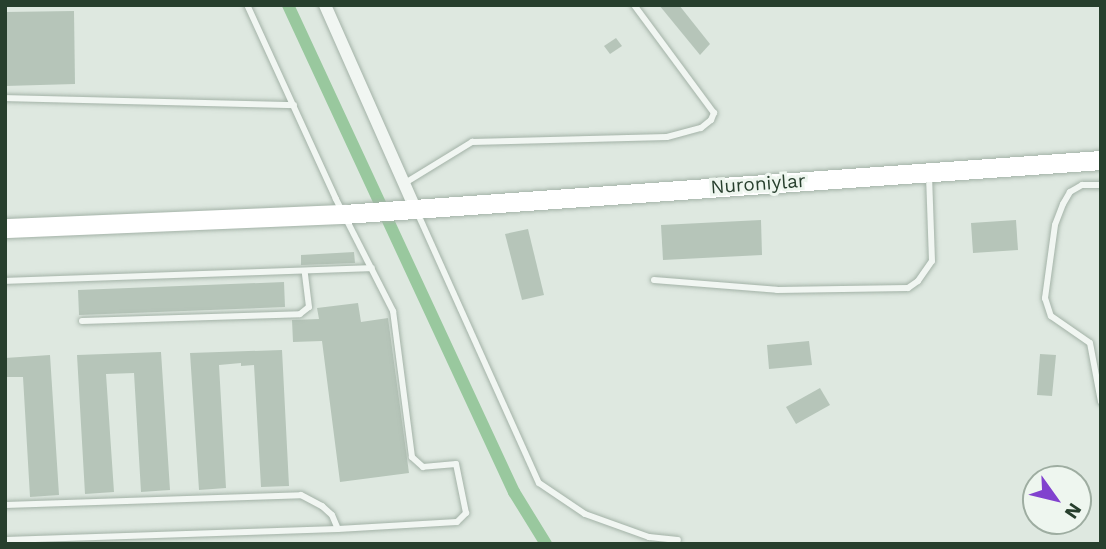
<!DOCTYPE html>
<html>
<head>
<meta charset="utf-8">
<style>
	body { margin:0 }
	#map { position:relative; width:1106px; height:549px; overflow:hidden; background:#dee8e0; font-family:"Work Sans",sans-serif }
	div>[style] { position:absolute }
	.canal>* { height:12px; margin:-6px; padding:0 6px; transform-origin:6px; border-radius:6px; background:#99c89e }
	.building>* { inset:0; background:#b6c5b9 }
	.roads { filter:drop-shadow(0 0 2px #a3b2a7) drop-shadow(0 0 2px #a3b2a7) }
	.lane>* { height:6px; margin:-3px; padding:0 3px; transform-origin:3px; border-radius:3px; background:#f1f6f2 }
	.street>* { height:12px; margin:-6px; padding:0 6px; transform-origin:6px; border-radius:6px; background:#f1f6f2 }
	.primary>* { height:19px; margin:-9.5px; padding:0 9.5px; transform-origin:9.5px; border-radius:9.5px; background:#fff }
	span { translate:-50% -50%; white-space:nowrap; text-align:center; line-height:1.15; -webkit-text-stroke:6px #eef6ef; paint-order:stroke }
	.street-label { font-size:19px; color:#273f2d }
	.frame { position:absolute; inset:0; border:7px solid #273f2d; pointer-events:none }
	.north { position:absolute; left:1022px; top:465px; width:70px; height:70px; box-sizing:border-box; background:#eef6ef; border:2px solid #9eada1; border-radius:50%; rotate:124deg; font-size:19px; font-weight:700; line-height:28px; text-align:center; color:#273f2d }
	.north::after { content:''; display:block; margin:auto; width:24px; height:32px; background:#8142ce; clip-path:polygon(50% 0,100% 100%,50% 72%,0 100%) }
</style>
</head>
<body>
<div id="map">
	<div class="canal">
		<div style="left:288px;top:5px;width:537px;rotate:65.11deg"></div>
		<div style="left:514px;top:492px;width:61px;rotate:58.4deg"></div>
	</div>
	<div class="building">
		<div style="clip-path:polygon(659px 5px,679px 5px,710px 44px,700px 55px)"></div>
		<div style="clip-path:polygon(74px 11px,75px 84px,5px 86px,5px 12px)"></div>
		<div style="clip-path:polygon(616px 38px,622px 46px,610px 54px,604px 46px)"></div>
		<div style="clip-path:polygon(761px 220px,762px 255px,663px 260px,661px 225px)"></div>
		<div style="clip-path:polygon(1016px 220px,1018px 250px,973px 253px,971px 223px)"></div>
		<div style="clip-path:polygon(528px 229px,544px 295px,522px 300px,505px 234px)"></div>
		<div style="clip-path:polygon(354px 252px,355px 263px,301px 265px,301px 255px)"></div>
		<div style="clip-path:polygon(284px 282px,285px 307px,79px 315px,78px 290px)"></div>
		<div style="clip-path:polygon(358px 303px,361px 322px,388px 318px,409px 473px,340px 482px,322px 341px,293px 342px,292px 320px,319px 319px,317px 308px)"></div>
		<div style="clip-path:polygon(809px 341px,812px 365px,769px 369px,767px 345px)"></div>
		<div style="clip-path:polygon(282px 350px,289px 486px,261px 487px,254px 365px,241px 366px,241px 363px,219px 365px,226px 488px,199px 490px,190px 353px)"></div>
		<div style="clip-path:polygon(161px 352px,170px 490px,141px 492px,134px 373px,106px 374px,114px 492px,85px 494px,77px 355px)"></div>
		<div style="clip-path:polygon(1040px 354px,1056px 355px,1052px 396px,1037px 395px)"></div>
		<div style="clip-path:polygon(50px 355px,59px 495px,30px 497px,23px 377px,5px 377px,5px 358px)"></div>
		<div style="clip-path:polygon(820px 388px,830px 405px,796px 424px,786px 407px)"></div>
	</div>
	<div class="roads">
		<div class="lane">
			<div style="left:5px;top:98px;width:289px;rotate:1.4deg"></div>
			<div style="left:405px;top:183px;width:79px;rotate:-31.5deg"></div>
			<div style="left:472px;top:142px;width:195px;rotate:-1.5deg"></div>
			<div style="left:667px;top:137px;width:35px;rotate:-15deg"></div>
			<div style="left:701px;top:128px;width:13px;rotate:-39deg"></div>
			<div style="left:711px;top:120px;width:8px;rotate:-67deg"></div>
			<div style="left:714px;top:113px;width:134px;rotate:-126.5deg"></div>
			<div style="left:1101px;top:185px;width:19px;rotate:180deg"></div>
			<div style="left:1082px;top:185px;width:14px;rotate:150deg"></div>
			<div style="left:1070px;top:192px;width:14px;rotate:120deg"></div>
			<div style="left:1063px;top:204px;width:22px;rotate:111deg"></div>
			<div style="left:1055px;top:225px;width:74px;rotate:97.8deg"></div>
			<div style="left:1045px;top:298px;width:19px;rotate:72deg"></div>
			<div style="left:1051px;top:316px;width:47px;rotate:34.7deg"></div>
			<div style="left:1090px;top:343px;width:60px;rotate:79.4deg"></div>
			<div style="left:417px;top:212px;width:297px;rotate:65.8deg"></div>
			<div style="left:539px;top:483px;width:55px;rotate:34deg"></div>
			<div style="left:585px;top:514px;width:68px;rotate:19.8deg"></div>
			<div style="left:649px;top:537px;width:29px;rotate:6deg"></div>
			<div style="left:654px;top:280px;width:123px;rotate:4.6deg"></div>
			<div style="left:777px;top:290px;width:131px;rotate:-0.9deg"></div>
			<div style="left:908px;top:288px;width:12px;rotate:-35deg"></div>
			<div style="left:918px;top:281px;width:24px;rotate:-55deg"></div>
			<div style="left:932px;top:261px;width:87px;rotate:-92deg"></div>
			<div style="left:5px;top:281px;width:367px;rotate:-2deg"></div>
			<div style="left:82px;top:321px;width:218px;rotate:-1.8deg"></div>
			<div style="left:300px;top:314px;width:11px;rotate:-38deg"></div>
			<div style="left:309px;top:307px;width:35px;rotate:-97deg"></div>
			<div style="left:5px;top:505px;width:296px;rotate:-1.9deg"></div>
			<div style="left:301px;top:495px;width:24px;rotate:28deg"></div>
			<div style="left:322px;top:506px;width:13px;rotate:42deg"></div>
			<div style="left:332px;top:515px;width:15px;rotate:67deg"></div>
			<div style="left:5px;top:540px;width:333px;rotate:-1.9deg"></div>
			<div style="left:338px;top:529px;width:119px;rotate:-3.4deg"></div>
			<div style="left:457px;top:522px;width:13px;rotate:-45deg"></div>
			<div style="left:466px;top:513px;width:50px;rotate:-101.5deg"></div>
			<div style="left:456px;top:464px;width:33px;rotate:175deg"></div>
			<div style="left:423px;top:467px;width:15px;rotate:-138deg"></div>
			<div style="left:412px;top:457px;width:147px;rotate:-97.4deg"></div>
			<div style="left:393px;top:311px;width:126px;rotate:-117deg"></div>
			<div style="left:336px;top:199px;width:213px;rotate:-114.6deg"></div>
		</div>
		<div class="street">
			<div style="left:325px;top:5px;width:222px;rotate:66.1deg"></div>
		</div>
		<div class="primary">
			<div style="left:5px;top:228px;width:339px;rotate:-2.4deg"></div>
			<div style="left:344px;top:214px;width:759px;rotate:-4.08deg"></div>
		</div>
	</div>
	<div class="street-label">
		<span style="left:758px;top:184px;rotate:-4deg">Nuroniylar</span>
	</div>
	<div class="frame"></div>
	<div class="north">N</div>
</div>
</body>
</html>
